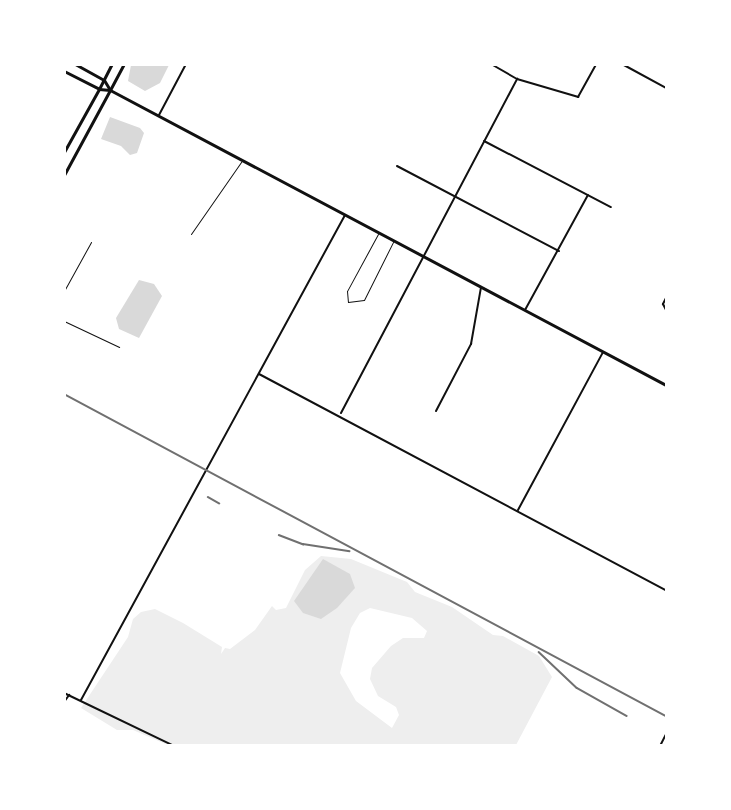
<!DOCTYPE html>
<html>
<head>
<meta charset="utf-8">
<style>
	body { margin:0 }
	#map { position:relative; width:731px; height:810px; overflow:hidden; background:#fff; font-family:"Times New Roman",serif }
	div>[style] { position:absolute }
	.green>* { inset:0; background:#eee }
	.water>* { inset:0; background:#d9d9d9 }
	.service>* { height:1px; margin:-0.5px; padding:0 0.5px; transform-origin:0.5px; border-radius:0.5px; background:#111 }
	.minor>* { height:2px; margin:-1px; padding:0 1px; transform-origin:1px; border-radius:1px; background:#111 }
	.secondary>* { height:3px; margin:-1.5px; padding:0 1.5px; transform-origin:1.5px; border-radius:1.5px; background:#111 }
	.primary>* { height:3px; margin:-1.5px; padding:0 1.5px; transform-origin:1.5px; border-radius:1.5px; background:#111 }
	.rail>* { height:1.5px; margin:-0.75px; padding:0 0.75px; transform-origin:0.75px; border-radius:0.75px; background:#707070 }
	span { translate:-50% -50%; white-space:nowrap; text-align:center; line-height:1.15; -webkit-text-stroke:6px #fff; paint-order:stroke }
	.frame { position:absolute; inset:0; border:66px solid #fff; pointer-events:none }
</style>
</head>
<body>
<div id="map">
	<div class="green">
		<div style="clip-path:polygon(evenodd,321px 556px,351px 559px,407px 582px,415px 592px,452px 607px,493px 635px,503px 636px,539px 656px,552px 677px,516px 745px,168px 745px,133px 730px,117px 730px,81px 708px,128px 637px,133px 619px,141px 612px,155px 609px,183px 623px,222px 647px,221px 654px,225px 648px,230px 649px,255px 630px,272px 606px,276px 610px,286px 608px,305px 570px,321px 556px,370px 608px,412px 618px,427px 631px,424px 638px,403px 638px,391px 646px,372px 668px,370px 679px,378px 696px,396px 707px,399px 715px,392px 728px,356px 701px,340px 673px,351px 628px,360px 613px,370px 608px)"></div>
	</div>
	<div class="water">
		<div style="clip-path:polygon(131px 65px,131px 64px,169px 65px,160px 83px,145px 91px,128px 81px)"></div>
		<div style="clip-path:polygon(110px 117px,140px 128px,144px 133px,137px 153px,130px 155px,121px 146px,101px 139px)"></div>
		<div style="clip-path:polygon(139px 280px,154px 284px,162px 296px,139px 338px,119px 329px,116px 318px)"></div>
		<div style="clip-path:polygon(323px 559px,350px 574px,355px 588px,337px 608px,321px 619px,303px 613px,294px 601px)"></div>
	</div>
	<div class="service">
		<div style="left:191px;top:234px;width:88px;rotate:-55.2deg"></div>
		<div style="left:378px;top:234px;width:65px;rotate:118.5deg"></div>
		<div style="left:347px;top:291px;width:11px;rotate:85deg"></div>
		<div style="left:348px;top:302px;width:16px;rotate:-7deg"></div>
		<div style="left:364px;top:300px;width:65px;rotate:-63.4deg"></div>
		<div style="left:64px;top:291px;width:56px;rotate:-61.1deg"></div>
		<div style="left:64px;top:321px;width:61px;rotate:25.3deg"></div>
	</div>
	<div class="minor">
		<div style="left:491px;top:64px;width:30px;rotate:30deg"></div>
		<div style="left:517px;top:79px;width:64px;rotate:16.4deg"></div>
		<div style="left:578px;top:97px;width:38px;rotate:-61deg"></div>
		<div style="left:622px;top:64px;width:50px;rotate:28.6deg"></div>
		<div style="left:159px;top:115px;width:58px;rotate:-62.1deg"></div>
		<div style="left:484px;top:141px;width:143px;rotate:27.5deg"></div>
		<div style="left:397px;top:166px;width:183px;rotate:27.7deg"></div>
		<div style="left:666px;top:298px;width:7px;rotate:117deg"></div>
		<div style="left:663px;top:304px;width:7px;rotate:63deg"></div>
		<div style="left:525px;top:310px;width:131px;rotate:-61.3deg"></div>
		<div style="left:259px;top:374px;width:461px;rotate:28deg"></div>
		<div style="left:436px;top:411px;width:76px;rotate:-62.4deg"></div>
		<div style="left:471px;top:344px;width:58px;rotate:-80deg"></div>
		<div style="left:341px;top:413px;width:378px;rotate:-62.2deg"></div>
		<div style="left:518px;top:510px;width:179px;rotate:-61.7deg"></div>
		<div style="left:64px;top:693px;width:122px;rotate:25.7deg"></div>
		<div style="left:81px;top:700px;width:552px;rotate:-61.44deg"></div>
		<div style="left:64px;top:702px;width:9px;rotate:-54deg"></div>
		<div style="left:660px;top:746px;width:13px;rotate:-63deg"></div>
	</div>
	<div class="secondary">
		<div style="left:64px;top:152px;width:72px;rotate:-60.9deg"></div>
		<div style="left:64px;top:175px;width:97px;rotate:-61.6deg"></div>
	</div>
	<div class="primary">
		<div style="left:75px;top:64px;width:33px;rotate:29deg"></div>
		<div style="left:104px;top:80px;width:12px;rotate:59deg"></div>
		<div style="left:64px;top:71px;width:39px;rotate:27deg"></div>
		<div style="left:99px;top:89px;width:11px;rotate:5deg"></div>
		<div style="left:110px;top:90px;width:629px;rotate:27.95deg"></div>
		<div style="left:99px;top:89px;width:28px;rotate:-63deg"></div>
		<div style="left:110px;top:90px;width:30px;rotate:-62deg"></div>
	</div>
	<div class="rail">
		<div style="left:64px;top:394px;width:683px;rotate:28.14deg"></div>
		<div style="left:208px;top:497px;width:13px;rotate:29deg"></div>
		<div style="left:279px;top:535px;width:26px;rotate:21deg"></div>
		<div style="left:303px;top:544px;width:47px;rotate:8.7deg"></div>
		<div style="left:539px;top:652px;width:52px;rotate:43.5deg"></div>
		<div style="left:577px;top:688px;width:57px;rotate:29.2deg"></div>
	</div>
	<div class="frame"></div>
</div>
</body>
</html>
